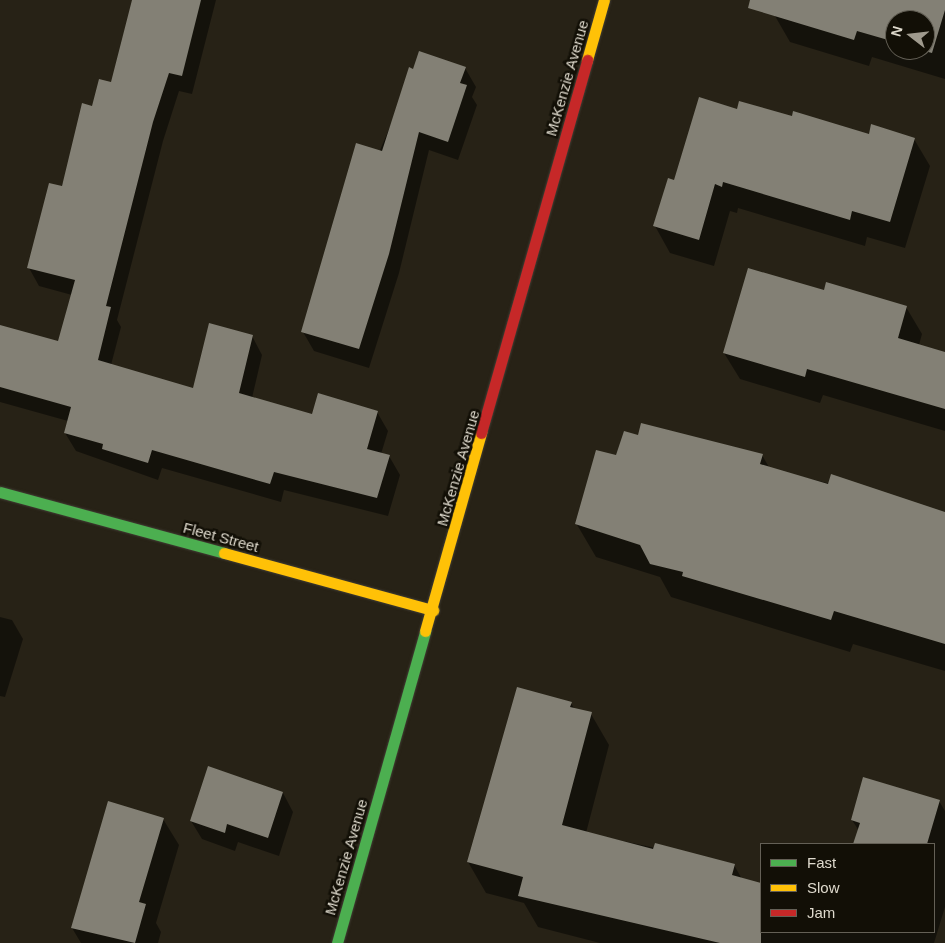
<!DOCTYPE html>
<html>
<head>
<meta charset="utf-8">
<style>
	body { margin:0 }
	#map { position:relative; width:945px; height:943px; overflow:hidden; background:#272216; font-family:Arial,sans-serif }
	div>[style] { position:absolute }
	.shadow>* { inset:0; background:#0007 }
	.building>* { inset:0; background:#838075 }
	.roads { filter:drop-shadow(0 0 1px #413d34) drop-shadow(0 0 1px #413d34) }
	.fast>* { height:11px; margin:-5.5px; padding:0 5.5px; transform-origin:5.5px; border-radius:5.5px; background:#4caf50 }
	.slow>* { height:11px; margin:-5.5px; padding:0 5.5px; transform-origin:5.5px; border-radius:5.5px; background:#ffc107 }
	.jam>* { height:11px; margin:-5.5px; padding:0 5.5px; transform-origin:5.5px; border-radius:5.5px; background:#c62828 }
	span { translate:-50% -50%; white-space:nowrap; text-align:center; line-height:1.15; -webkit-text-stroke:5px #120f06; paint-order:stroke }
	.street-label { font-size:15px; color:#dfdacd }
	.legend { position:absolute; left:760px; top:843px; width:175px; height:90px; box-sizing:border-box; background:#120f06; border:1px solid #646056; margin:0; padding:6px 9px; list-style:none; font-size:15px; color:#dfdacd }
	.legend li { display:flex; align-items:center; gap:10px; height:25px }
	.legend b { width:25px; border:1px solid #646056 }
	.north { position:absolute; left:885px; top:10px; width:50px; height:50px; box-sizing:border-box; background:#120f06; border:1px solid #646056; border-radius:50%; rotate:286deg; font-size:14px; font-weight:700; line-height:20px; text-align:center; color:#dfdacd }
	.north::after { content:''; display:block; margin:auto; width:18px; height:22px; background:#9f9a8d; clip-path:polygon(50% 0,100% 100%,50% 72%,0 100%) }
</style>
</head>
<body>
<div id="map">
	<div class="shadow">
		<div style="clip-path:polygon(137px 0,216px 0,192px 94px,179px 91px,163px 141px,117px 320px,121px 327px,111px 365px,194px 390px,252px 336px,262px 355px,252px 398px,313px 416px,377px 412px,388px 431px,381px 454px,389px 456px,400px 475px,388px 516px,284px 490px,281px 502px,162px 468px,158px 480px,76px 451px,65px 433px,68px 421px,0 402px,0 326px,59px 343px,72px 295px,39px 286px,29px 268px,93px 107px,112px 84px)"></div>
		<div style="clip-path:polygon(evenodd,779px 0,945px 0,945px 79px,872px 57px,869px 66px,790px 42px,775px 16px,779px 0,895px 20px,925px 20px,925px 50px,895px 50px,895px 20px)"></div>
		<div style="clip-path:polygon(465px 68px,476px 87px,472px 97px,477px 105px,458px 160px,429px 150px,399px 273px,369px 368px,314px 351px,303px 332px,414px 70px)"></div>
		<div style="clip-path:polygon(738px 110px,869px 135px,914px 139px,930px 166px,905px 248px,867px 237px,865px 246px,738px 208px,737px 213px,730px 211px,714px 266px,670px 253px,655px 226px,674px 181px)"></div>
		<div style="clip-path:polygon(825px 292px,906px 307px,922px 334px,919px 345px,945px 353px,945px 431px,823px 395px,820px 403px,740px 379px,724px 353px)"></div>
		<div style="clip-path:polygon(762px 455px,770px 469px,945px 512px,945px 671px,853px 644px,850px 652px,671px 597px,660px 577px,596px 557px,576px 523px,617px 457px)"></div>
		<div style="clip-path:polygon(0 617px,12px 620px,23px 639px,5px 697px,0 696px)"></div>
		<div style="clip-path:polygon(571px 703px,575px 710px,591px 714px,609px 745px,586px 833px,734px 865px,742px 879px,761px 884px,761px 932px,934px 932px,934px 844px,855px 844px,859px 831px,852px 820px,939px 801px,945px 811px,945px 907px,934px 943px,600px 943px,538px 927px,524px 903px,486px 893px,468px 862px)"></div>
		<div style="clip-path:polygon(283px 793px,293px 812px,279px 856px,238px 842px,235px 851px,202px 839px,191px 821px)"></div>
		<div style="clip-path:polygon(163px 819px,179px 845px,156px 923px,161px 932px,158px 943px,81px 943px,72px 928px)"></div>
	</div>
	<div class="building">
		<div style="clip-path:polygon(132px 0,201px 0,182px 76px,169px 73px,153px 122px,106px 306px,111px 307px,98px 360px,193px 388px,209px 323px,253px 335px,239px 393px,312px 414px,318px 393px,378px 411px,367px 449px,390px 455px,377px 498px,274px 472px,270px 484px,152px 450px,148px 463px,102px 449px,103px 444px,64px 433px,71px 407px,0 387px,0 325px,58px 341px,75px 280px,27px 268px,49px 183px,62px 186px,82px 103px,92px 106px,99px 79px,111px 82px)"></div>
		<div style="clip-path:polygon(750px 0,945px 0,945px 10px,932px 53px,921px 50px,925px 50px,925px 20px,895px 20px,895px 42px,857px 31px,854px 40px,748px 8px)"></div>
		<div style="clip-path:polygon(419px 51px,466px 67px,460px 83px,467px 85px,448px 142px,419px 132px,389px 254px,359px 349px,301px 332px,356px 143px,382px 151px,409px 67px,413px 69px)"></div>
		<div style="clip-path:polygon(699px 97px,737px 109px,739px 101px,792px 116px,793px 111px,869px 134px,871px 124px,915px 138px,890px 222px,852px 211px,850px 220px,723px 182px,722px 187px,715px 184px,699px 240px,653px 226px,668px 178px,674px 180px)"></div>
		<div style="clip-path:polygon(748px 268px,824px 290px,826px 282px,907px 306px,898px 338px,945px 352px,945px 409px,807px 369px,805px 377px,723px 353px)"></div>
		<div style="clip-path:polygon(641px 423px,763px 454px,760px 464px,828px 484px,831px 474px,945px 512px,945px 644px,834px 611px,831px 620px,682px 576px,683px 572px,650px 564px,640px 545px,575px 524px,596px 450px,616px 455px,624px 431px,638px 435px)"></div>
		<div style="clip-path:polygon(517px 687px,572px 702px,570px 707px,592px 712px,562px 825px,653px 849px,655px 843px,735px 864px,732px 875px,761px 883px,761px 943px,720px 943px,518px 896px,523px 877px,467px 862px)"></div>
		<div style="clip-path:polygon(208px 766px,283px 792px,268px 838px,227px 824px,225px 833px,190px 821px)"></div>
		<div style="clip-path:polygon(863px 777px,940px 800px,927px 844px,853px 844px,860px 823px,851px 820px)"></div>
		<div style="clip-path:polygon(108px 801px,164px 818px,139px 902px,146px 904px,135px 943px,71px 928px)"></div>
	</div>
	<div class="roads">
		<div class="fast">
			<div style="left:0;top:492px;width:232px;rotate:15.2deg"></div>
			<div style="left:337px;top:943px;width:324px;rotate:-74.2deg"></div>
		</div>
		<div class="slow">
			<div style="left:587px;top:60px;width:62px;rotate:-74.2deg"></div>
			<div style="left:224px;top:553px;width:217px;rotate:15.3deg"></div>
			<div style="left:425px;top:631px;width:206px;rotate:-74.2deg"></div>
		</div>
		<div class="jam">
			<div style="left:481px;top:433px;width:388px;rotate:-74.1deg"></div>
		</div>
	</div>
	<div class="street-label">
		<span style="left:567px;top:78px;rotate:-74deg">McKenzie Avenue</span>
		<span style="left:458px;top:468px;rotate:-74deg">McKenzie Avenue</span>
		<span style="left:221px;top:537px;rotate:15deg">Fleet Street</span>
		<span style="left:346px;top:857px;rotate:-74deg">McKenzie Avenue</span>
	</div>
	<ul class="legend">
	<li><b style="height:6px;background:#4caf50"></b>Fast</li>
	<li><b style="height:6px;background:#ffc107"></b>Slow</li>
	<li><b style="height:6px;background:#c62828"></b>Jam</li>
	</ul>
	<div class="north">N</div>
</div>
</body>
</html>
